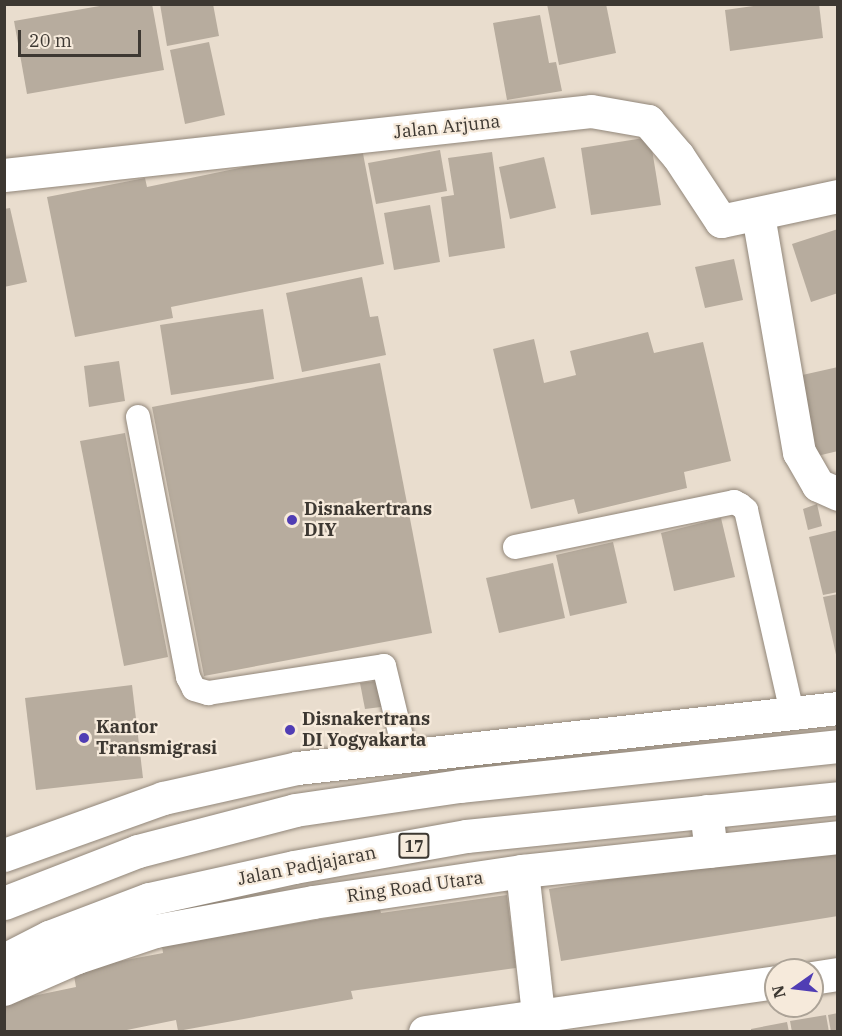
<!DOCTYPE html>
<html>
<head>
<meta charset="utf-8">
<style>
	body { margin:0 }
	#map { position:relative; width:842px; height:1036px; overflow:hidden; background:#e9ddce; font-family:"IBM Plex Serif",serif }
	div>[style] { position:absolute }
	.building>* { inset:0; background:#b7ac9e }
	.roads { filter:drop-shadow(0 0 2px #918679) drop-shadow(0 0 2px #918679) }
	.lane>* { height:24px; margin:-12px; padding:0 12px; transform-origin:12px; border-radius:12px; background:#fff }
	.street>* { height:33px; margin:-16.5px; padding:0 16.5px; transform-origin:16.5px; border-radius:16.5px; background:#fff }
	.secondary>* { height:33px; margin:-16.5px; padding:0 16.5px; transform-origin:16.5px; border-radius:16.5px; background:#fff }
	.highway>* { height:33px; margin:-16.5px; padding:0 16.5px; transform-origin:16.5px; border-radius:16.5px; background:#fff }
	.dots>* { width:16px; height:16px; translate:-50% -50%; box-sizing:border-box; border:3px solid #f6eadb; border-radius:50% }
	span { translate:-50% -50%; white-space:nowrap; text-align:center; line-height:1.15; -webkit-text-stroke:4.5px #f6eadb; paint-order:stroke }
	.shield-label span { padding:2px 4px; background:#f6eadb; border:2px solid; border-radius:4px; -webkit-text-stroke-width:0 }
	.shield-label { font-size:16px; color:#3d3832; font-weight:700 }
	.street-label { font-size:18px; color:#3d3832 }
	.poi-label { font-size:18px; color:#3d3832; font-weight:700 }
	.left { translate:0 -50%; text-align:left }
	.frame { position:absolute; inset:0; border:6px solid #3d3832; pointer-events:none }
	.north { position:absolute; left:764px; top:958px; width:60px; height:60px; box-sizing:border-box; background:#f6eadb; border:2px solid #aca397; border-radius:50%; rotate:256deg; font-size:16px; font-weight:700; line-height:24px; text-align:center; color:#3d3832 }
	.north::after { content:''; display:block; margin:auto; width:21px; height:27px; background:#503db4; clip-path:polygon(50% 0,100% 100%,50% 72%,0 100%) }
	.scale { position:absolute; left:18px; top:30px; width:123px; height:27px; box-sizing:border-box; border:3px solid #3d3832; border-top:0; padding-left:8px; font-size:18px; line-height:21px; white-space:nowrap; color:#3d3832; -webkit-text-stroke:4px #f6eadb; paint-order:stroke }
</style>
</head>
<body>
<div id="map">
	<div class="building">
		<div style="clip-path:polygon(111px 4px,152px 4px,164px 70px,27px 94px,14px 21px)"></div>
		<div style="clip-path:polygon(160px 4px,213px 4px,219px 36px,167px 46px)"></div>
		<div style="clip-path:polygon(547px 4px,606px 4px,616px 53px,559px 65px)"></div>
		<div style="clip-path:polygon(767px 4px,819px 4px,823px 38px,730px 51px,725px 10px)"></div>
		<div style="clip-path:polygon(540px 15px,549px 63px,556px 62px,562px 91px,507px 100px,493px 23px)"></div>
		<div style="clip-path:polygon(209px 42px,225px 115px,185px 124px,170px 50px)"></div>
		<div style="clip-path:polygon(650px 137px,661px 205px,591px 215px,581px 148px)"></div>
		<div style="clip-path:polygon(361px 143px,384px 264px,171px 307px,173px 318px,75px 337px,47px 197px,145px 178px,147px 187px)"></div>
		<div style="clip-path:polygon(440px 150px,447px 191px,376px 204px,368px 163px)"></div>
		<div style="clip-path:polygon(492px 152px,505px 248px,449px 257px,441px 197px,454px 195px,448px 158px)"></div>
		<div style="clip-path:polygon(544px 157px,556px 208px,510px 219px,499px 167px)"></div>
		<div style="clip-path:polygon(430px 205px,440px 262px,394px 270px,384px 213px)"></div>
		<div style="clip-path:polygon(10px 208px,27px 282px,4px 287px,4px 209px)"></div>
		<div style="clip-path:polygon(838px 229px,838px 293px,811px 302px,792px 244px)"></div>
		<div style="clip-path:polygon(734px 259px,743px 300px,705px 308px,695px 267px)"></div>
		<div style="clip-path:polygon(362px 277px,370px 317px,378px 316px,386px 355px,302px 372px,286px 293px)"></div>
		<div style="clip-path:polygon(263px 309px,274px 379px,171px 395px,160px 325px)"></div>
		<div style="clip-path:polygon(648px 332px,654px 353px,703px 342px,731px 461px,684px 472px,687px 488px,578px 514px,574px 499px,531px 509px,493px 349px,534px 339px,544px 383px,576px 375px,570px 351px)"></div>
		<div style="clip-path:polygon(119px 361px,125px 401px,89px 407px,84px 366px)"></div>
		<div style="clip-path:polygon(380px 363px,432px 633px,204px 676px,152px 407px)"></div>
		<div style="clip-path:polygon(838px 367px,838px 451px,817px 456px,798px 376px)"></div>
		<div style="clip-path:polygon(125px 433px,168px 657px,124px 666px,80px 441px)"></div>
		<div style="clip-path:polygon(817px 504px,822px 526px,808px 530px,803px 509px)"></div>
		<div style="clip-path:polygon(721px 518px,735px 577px,674px 591px,661px 533px)"></div>
		<div style="clip-path:polygon(838px 530px,838px 592px,823px 595px,809px 537px)"></div>
		<div style="clip-path:polygon(613px 542px,627px 603px,570px 616px,556px 555px)"></div>
		<div style="clip-path:polygon(553px 563px,565px 618px,499px 633px,486px 578px)"></div>
		<div style="clip-path:polygon(838px 594px,838px 659px,837px 659px,823px 597px)"></div>
		<div style="clip-path:polygon(384px 680px,389px 706px,365px 709px,360px 683px)"></div>
		<div style="clip-path:polygon(132px 685px,143px 778px,36px 790px,25px 698px)"></div>
		<div style="clip-path:polygon(838px 843px,838px 916px,561px 961px,549px 889px)"></div>
		<div style="clip-path:polygon(507px 895px,516px 968px,351px 991px,353px 999px,178px 1031px,176px 1020px,117px 1032px,4px 1032px,4px 1002px,76px 987px,73px 970px,163px 953px,162px 946px,380px 909px,381px 913px)"></div>
		<div style="clip-path:polygon(838px 1013px,838px 1032px,831px 1032px,828px 1015px)"></div>
		<div style="clip-path:polygon(826px 1015px,829px 1032px,792px 1032px,790px 1021px)"></div>
		<div style="clip-path:polygon(787px 1022px,789px 1032px,751px 1032px,751px 1029px)"></div>
	</div>
	<div class="roads">
		<div class="lane">
			<div style="left:138px;top:417px;width:265px;rotate:79.1deg"></div>
			<div style="left:188px;top:677px;width:13px;rotate:63deg"></div>
			<div style="left:194px;top:689px;width:15px;rotate:16deg"></div>
			<div style="left:208px;top:693px;width:178px;rotate:-8.7deg"></div>
			<div style="left:384px;top:666px;width:89px;rotate:76.4deg"></div>
			<div style="left:515px;top:547px;width:224px;rotate:-11.6deg"></div>
			<div style="left:734px;top:502px;width:7px;rotate:27deg"></div>
			<div style="left:740px;top:505px;width:8px;rotate:40deg"></div>
			<div style="left:746px;top:510px;width:208px;rotate:77.2deg"></div>
		</div>
		<div class="street">
			<div style="left:4px;top:175px;width:590px;rotate:-6.22deg"></div>
			<div style="left:591px;top:111px;width:58px;rotate:10deg"></div>
			<div style="left:648px;top:121px;width:46px;rotate:49.4deg"></div>
			<div style="left:678px;top:156px;width:78px;rotate:56.5deg"></div>
			<div style="left:721px;top:221px;width:120px;rotate:-12.1deg"></div>
			<div style="left:758px;top:215px;width:241px;rotate:80.2deg"></div>
			<div style="left:799px;top:452px;width:38px;rotate:60deg"></div>
			<div style="left:818px;top:485px;width:22px;rotate:24deg"></div>
			<div style="left:522px;top:871px;width:144px;rotate:83.6deg"></div>
			<div style="left:812px;top:978px;width:26px;rotate:-9deg"></div>
			<div style="left:425px;top:1032px;width:355px;rotate:-8.1deg"></div>
		</div>
		<div class="secondary">
			<div style="left:4px;top:855px;width:169px;rotate:-19.7deg"></div>
			<div style="left:163px;top:798px;width:137px;rotate:-12.6deg"></div>
			<div style="left:297px;top:768px;width:544px;rotate:-6.33deg"></div>
			<div style="left:4px;top:989px;width:80px;rotate:-23.7deg"></div>
			<div style="left:77px;top:957px;width:82px;rotate:-18.4deg"></div>
			<div style="left:155px;top:931px;width:161px;rotate:-10.4deg"></div>
			<div style="left:313px;top:902px;width:211px;rotate:-8.4deg"></div>
			<div style="left:522px;top:871px;width:318px;rotate:-6.1deg"></div>
		</div>
		<div class="highway">
			<div style="left:706px;top:811px;width:40px;rotate:82.9deg"></div>
			<div style="left:4px;top:903px;width:144px;rotate:-21.2deg"></div>
			<div style="left:138px;top:851px;width:162px;rotate:-14.6deg"></div>
			<div style="left:295px;top:810px;width:166px;rotate:-8.3deg"></div>
			<div style="left:459px;top:786px;width:381px;rotate:-6deg"></div>
			<div style="left:4px;top:960px;width:51px;rotate:-27.1deg"></div>
			<div style="left:49px;top:937px;width:107px;rotate:-20.8deg"></div>
			<div style="left:149px;top:899px;width:148px;rotate:-12.4deg"></div>
			<div style="left:294px;top:867px;width:175px;rotate:-10.2deg"></div>
			<div style="left:466px;top:836px;width:374px;rotate:-5.8deg"></div>
		</div>
	</div>
	<div class="dots">
		<div style="left:292px;top:520px;background:#503db4"></div>
		<div style="left:290px;top:730px;background:#503db4"></div>
		<div style="left:84px;top:738px;background:#503db4"></div>
	</div>
	<div class="shield-label">
		<span style="left:414px;top:846px">17</span>
	</div>
	<div class="street-label">
		<span style="left:447px;top:127px;rotate:-6deg">Jalan Arjuna</span>
		<span style="left:307px;top:866px;rotate:-11deg">Jalan Padjajaran</span>
		<span style="left:415px;top:887px;rotate:-8deg">Ring Road Utara</span>
	</div>
	<div class="poi-label">
		<span class="left" style="left:304px;top:520px">Disnakertrans<br>DIY</span>
		<span class="left" style="left:302px;top:730px">Disnakertrans<br>DI Yogyakarta</span>
		<span class="left" style="left:96px;top:738px">Kantor<br>Transmigrasi</span>
	</div>
	<div class="frame"></div>
	<div class="north">N</div>
	<div class="scale">20 m</div>
</div>
</body>
</html>
